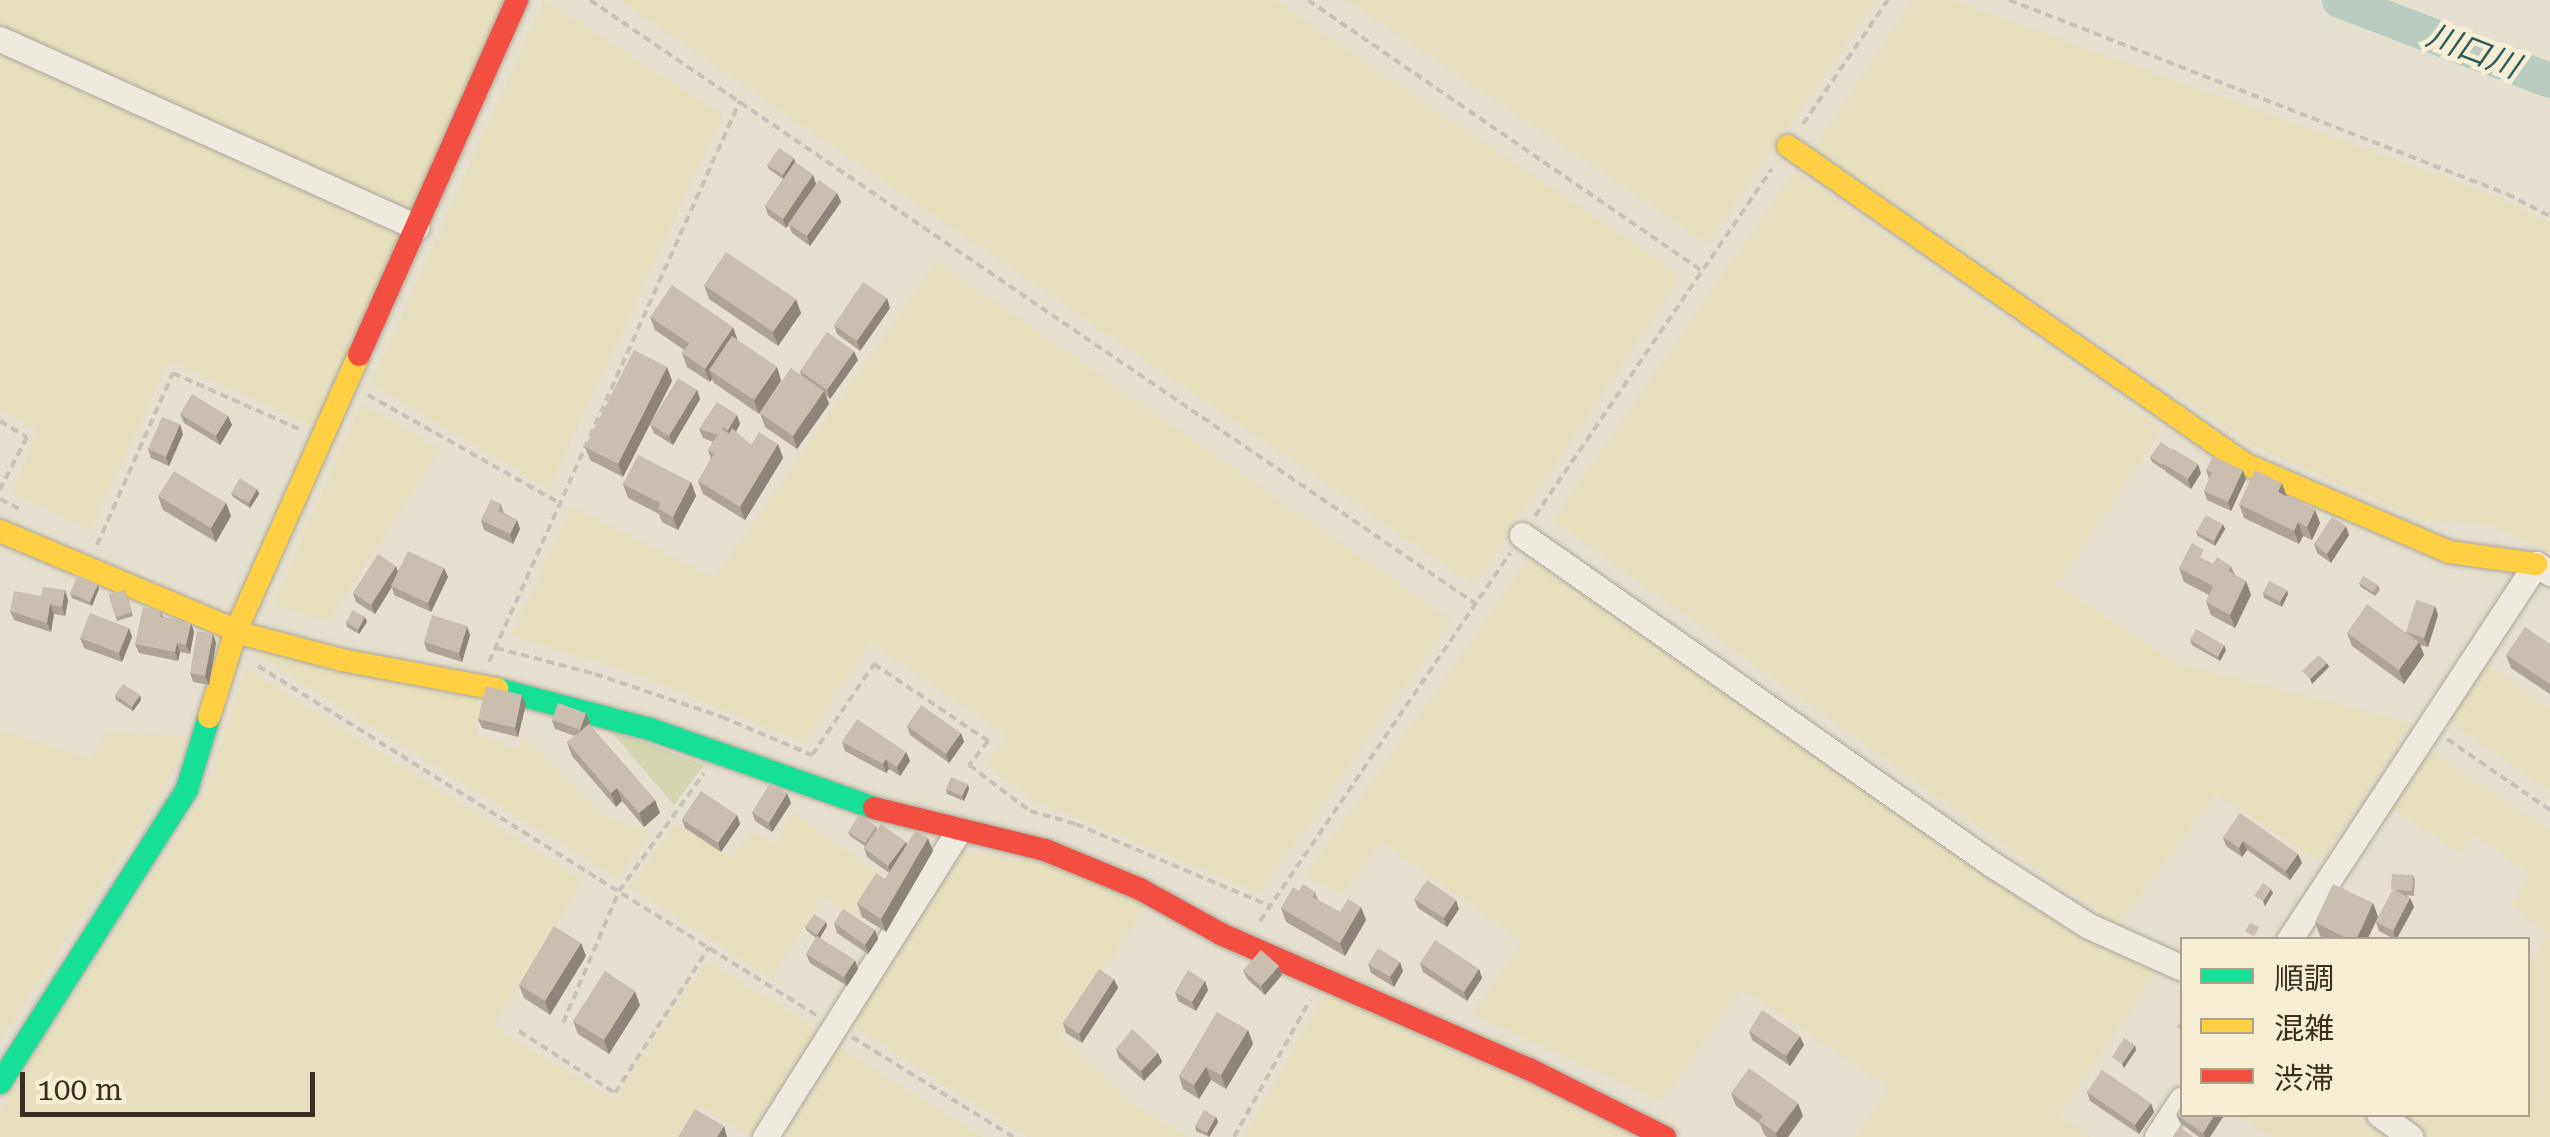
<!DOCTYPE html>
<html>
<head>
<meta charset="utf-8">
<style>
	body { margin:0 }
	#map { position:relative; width:2550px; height:1137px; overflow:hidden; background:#e6e0ce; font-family:"Roboto Serif","Noto Sans JP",serif }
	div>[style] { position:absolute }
	.farmland>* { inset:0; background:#e6e0be }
	.green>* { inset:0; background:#d4d6b0 }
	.river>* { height:35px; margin:-17.5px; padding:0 17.5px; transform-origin:17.5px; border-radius:17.5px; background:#b9ccc1 }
	.path>* { height:4px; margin-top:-2px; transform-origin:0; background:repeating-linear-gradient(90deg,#c7c1b7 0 8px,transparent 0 13px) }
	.roads { filter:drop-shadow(0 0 2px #aba597) drop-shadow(0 0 2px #aba597) }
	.street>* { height:25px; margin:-12.5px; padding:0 12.5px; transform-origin:12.5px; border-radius:12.5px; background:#eeeae0 }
	.fast>* { height:22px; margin:-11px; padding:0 11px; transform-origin:11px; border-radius:11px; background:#16e098 }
	.slow>* { height:22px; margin:-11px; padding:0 11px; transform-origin:11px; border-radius:11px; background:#ffcf43 }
	.jam>* { height:22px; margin:-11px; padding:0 11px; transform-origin:11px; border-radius:11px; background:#f24e42 }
	.wall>* { inset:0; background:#aea396 }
	.shaded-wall>* { inset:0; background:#8d857a }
	.building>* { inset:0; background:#cabeae }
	span { translate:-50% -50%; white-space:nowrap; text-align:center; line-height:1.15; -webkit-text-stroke:9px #f7efd4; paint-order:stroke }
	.water-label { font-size:32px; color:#2d5b5b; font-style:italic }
	.legend { position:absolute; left:2180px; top:937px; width:350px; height:180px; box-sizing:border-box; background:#f7efd4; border:2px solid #aca28b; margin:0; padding:12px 18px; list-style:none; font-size:30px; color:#3b2e1e }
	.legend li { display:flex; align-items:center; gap:20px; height:50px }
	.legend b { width:50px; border:2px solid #aca28b }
	.scale { position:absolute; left:20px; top:1072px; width:295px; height:45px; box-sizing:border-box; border:5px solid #3b2e1e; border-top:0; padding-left:12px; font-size:30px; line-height:35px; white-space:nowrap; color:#3b2e1e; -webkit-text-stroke:8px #f7efd4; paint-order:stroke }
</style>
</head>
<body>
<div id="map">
	<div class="farmland">
		<div style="clip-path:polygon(0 0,504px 0,316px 427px,170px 361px,90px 531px,12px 492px,38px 431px,0 409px)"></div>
		<div style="clip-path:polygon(544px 0,723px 115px,549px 489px,371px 384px)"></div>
		<div style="clip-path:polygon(619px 0,1274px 0,1682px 276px,1474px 585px)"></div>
		<div style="clip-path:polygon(1346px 0,1877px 0,1707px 243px)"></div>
		<div style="clip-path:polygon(1912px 0,1952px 0,2494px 195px,2550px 223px,2550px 552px,2491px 525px,2421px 519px,2252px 445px,1813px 148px)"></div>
		<div style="clip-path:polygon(1794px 171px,2163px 429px,2058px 585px,2176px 663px,2411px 723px,2321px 862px,2216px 794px,2117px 926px,1553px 520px)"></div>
		<div style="clip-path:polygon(937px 261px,1451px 620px,1260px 893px,1033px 800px,987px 764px,1006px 735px,870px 643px,803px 743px,647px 678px,511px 635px,572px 507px,714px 578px)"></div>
		<div style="clip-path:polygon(361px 403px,441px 450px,329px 621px,273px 605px)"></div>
		<div style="clip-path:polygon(1529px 558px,2104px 951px,2146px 956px,2159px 969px,2059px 1115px,2090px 1137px,1856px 1137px,1889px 1088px,1742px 989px,1661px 1101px,1472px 1014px,1522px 941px,1382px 842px,1343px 894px,1305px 876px)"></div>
		<div style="clip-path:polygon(249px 650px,483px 696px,477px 733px,517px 749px,525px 736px,604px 816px,650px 832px,618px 879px)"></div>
		<div style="clip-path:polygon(2484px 662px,2550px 708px,2550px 791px,2447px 720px)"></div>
		<div style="clip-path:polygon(246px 668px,583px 881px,493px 1027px,614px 1099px,706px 961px,819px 1029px,752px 1137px,700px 1106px,679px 1137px,0 1137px,0 1110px,205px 794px)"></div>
		<div style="clip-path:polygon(0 731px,90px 758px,108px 732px,189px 737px,166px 786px,0 1042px)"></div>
		<div style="clip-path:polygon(2428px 749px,2550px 831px,2550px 1137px,2426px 1137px,2393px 1115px,2528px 1114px,2528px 965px,2549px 934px,2511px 905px,2530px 874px,2475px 835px,2462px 854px,2388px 806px)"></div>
		<div style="clip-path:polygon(793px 812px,882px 877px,854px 915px,823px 896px,772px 979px,630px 887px,675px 824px,733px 857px,750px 830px,775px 844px)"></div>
		<div style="clip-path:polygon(964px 851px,1057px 865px,1148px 904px,1060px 1036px,1134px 1104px,1188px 1137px,1028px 1137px,847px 1022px)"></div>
		<div style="clip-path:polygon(1325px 993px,1556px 1098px,1633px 1137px,1244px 1137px)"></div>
		<div style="clip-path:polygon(839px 1047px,983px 1137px,785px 1137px)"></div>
		<div style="clip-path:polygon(2239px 1115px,2353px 1115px,2385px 1137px,2272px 1137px)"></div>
	</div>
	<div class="green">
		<div style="clip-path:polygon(609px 729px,704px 765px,674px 805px)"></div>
	</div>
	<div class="river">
		<div style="left:2339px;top:0;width:226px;rotate:20.8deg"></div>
	</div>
	<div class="path">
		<div style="left:590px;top:0;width:1072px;rotate:34.28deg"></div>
		<div style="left:1308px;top:0;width:479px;rotate:34.5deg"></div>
		<div style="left:2009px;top:0;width:534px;rotate:21.28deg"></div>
		<div style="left:2507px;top:194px;width:48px;rotate:27.1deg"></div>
		<div style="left:1803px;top:124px;width:150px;rotate:-55.6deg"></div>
		<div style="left:368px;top:395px;width:220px;rotate:29.4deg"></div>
		<div style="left:0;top:421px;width:31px;rotate:31deg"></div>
		<div style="left:27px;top:437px;width:59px;rotate:117.4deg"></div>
		<div style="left:0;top:499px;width:22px;rotate:27deg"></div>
		<div style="left:1535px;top:516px;width:420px;rotate:-55.7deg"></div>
		<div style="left:97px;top:545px;width:188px;rotate:-66.2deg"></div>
		<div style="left:173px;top:373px;width:138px;rotate:24deg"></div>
		<div style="left:496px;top:648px;width:102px;rotate:14.7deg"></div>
		<div style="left:595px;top:674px;width:134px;rotate:18.7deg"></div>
		<div style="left:722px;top:717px;width:98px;rotate:22.9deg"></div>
		<div style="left:812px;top:755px;width:110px;rotate:-55.7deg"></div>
		<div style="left:874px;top:664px;width:138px;rotate:34deg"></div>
		<div style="left:988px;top:741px;width:31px;rotate:128deg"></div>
		<div style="left:969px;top:765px;width:76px;rotate:37deg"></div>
		<div style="left:1030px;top:811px;width:48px;rotate:15.8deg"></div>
		<div style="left:1076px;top:824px;width:211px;rotate:22.9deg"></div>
		<div style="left:489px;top:662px;width:615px;rotate:-65.9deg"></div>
		<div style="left:258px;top:666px;width:660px;rotate:32.01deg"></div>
		<div style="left:2447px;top:739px;width:125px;rotate:34.6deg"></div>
		<div style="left:1260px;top:921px;width:445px;rotate:-55.8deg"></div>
		<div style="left:563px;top:1023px;width:143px;rotate:-67deg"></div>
		<div style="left:619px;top:891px;width:145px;rotate:-54.2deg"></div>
		<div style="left:519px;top:1031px;width:114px;rotate:32.9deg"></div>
		<div style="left:615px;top:1093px;width:174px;rotate:-57.2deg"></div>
		<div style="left:852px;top:1037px;width:190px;rotate:31.8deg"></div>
		<div style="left:1234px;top:1137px;width:157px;rotate:-61deg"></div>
	</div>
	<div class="roads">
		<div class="street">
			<div style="left:0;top:39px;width:457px;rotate:24.3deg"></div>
			<div style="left:1522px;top:535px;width:571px;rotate:35.02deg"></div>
			<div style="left:1990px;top:863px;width:117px;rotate:32.5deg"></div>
			<div style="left:2089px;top:926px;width:102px;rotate:24.3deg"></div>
			<div style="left:2289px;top:940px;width:450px;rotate:-56.7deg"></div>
			<div style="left:2536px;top:564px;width:17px;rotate:33deg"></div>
			<div style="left:2379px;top:1114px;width:39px;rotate:36deg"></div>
			<div style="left:765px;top:1137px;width:363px;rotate:-57.7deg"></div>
			<div style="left:2157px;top:1137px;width:45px;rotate:-56.7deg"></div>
		</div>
		<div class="fast">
			<div style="left:497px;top:689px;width:158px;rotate:14.7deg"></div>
			<div style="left:650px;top:729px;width:238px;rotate:19.4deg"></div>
			<div style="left:0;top:1083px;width:348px;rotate:-57.5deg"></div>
			<div style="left:187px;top:789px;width:75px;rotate:-73deg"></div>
		</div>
		<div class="slow">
			<div style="left:1788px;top:146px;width:557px;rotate:34.83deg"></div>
			<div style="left:2245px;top:464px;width:222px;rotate:23.3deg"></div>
			<div style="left:2449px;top:552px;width:88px;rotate:7.9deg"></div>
			<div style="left:0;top:531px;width:268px;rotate:22.8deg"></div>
			<div style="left:247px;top:635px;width:98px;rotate:14.7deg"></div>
			<div style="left:342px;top:660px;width:158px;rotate:10.6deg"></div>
			<div style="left:209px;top:717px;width:90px;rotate:-72.6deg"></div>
			<div style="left:236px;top:631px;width:302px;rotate:-66deg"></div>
		</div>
		<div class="jam">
			<div style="left:359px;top:355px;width:389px;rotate:-66deg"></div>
			<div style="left:874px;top:808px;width:176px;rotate:13.8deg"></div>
			<div style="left:1045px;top:850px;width:103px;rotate:22.3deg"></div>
			<div style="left:1140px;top:889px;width:93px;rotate:29.1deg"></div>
			<div style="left:1221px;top:934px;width:336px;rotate:23.7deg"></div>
			<div style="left:1529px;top:1069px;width:152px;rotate:26.6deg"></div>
		</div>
	</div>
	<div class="wall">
		<div style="clip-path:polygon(794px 158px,795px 162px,813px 175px,816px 184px,837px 193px,841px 202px,810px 246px,792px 233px,789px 225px,786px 228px,768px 215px,765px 206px,783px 179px,769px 169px,767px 165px)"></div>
		<div style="clip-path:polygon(704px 285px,801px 313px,778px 346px,709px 299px)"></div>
		<div style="clip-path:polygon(890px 308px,860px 351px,837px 334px,834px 325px)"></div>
		<div style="clip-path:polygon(650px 317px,738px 341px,777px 367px,781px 381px,759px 414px,714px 383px,712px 379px,710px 382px,687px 367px,682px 353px,684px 350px,655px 330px)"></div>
		<div style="clip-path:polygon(858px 360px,830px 399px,826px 396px,829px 404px,797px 449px,765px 427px,760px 413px,801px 375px,800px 371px)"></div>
		<div style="clip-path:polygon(667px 367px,672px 381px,623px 477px,590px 460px,585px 447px)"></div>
		<div style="clip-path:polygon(697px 390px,700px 399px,673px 445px,654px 433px,650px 424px)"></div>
		<div style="clip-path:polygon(180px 414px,228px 416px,232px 425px,220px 445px,184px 423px)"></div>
		<div style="clip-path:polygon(737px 415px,740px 424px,736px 432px,751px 445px,778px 444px,783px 458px,745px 520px,703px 494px,698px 481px,711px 459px,708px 450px,713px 442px,703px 438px,699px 429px)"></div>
		<div style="clip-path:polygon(183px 434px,169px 466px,151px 458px,148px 449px)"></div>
		<div style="clip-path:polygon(2150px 457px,2201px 473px,2191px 489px,2166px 472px,2164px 469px,2164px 470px,2152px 462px)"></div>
		<div style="clip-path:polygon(2206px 470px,2246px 479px,2231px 511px,2207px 500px,2204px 491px,2209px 479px)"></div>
		<div style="clip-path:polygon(691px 482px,696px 496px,678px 530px,662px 522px,659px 514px,628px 498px,623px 484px)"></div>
		<div style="clip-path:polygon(257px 489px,259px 494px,250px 508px,233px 497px,231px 493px)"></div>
		<div style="clip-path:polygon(158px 496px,226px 503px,231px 516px,216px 542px,163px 510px)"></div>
		<div style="clip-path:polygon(2286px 496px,2315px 510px,2320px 523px,2312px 540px,2303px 536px,2299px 544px,2244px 518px,2239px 504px)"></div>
		<div style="clip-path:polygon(501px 504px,504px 513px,517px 520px,520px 529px,513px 544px,484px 530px,481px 520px)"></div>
		<div style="clip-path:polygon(2225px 529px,2215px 546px,2198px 536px,2196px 532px)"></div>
		<div style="clip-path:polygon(2349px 535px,2331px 563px,2317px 553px,2314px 544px)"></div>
		<div style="clip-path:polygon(2208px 561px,2213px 564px,2231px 566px,2235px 575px,2246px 581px,2251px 595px,2235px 628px,2211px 615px,2206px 602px,2209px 595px,2184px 582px,2179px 568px)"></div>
		<div style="clip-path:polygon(444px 568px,448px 577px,431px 612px,394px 595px,392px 587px,375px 614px,356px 602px,353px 593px,398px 572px)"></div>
		<div style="clip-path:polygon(2359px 583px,2378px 585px,2380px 590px,2375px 596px,2361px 587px)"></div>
		<div style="clip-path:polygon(99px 589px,92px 606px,72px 598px,70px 593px)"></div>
		<div style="clip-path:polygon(65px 590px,68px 600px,65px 616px,54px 614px,51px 632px,14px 620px,10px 611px,41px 596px)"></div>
		<div style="clip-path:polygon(125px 590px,133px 616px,117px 621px,109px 595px)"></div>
		<div style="clip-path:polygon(2263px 593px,2288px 594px,2282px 607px,2264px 598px)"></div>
		<div style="clip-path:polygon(2435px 606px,2438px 615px,2428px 647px,2420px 645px,2424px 655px,2404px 684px,2352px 646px,2347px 633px,2406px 632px)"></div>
		<div style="clip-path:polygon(161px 611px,163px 617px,191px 623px,194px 632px,190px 654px,180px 652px,178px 661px,139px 653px,135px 644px)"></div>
		<div style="clip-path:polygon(365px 617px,367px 622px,359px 634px,347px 627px,346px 622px)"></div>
		<div style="clip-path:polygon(129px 628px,132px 637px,122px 662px,84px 648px,80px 638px)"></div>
		<div style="clip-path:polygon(213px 634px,216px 643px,209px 685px,193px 682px,190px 673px)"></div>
		<div style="clip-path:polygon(470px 635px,462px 662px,427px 651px,424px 642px)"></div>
		<div style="clip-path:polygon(2190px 640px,2226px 650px,2220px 661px,2192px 645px)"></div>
		<div style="clip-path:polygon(2550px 644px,2550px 694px,2511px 668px,2506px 655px)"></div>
		<div style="clip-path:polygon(115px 695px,141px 700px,133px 711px,116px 700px)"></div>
		<div style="clip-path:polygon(526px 704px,518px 737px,482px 728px,478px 719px)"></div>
		<div style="clip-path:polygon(586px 713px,589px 724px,655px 800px,660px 813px,644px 827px,622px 801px,616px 807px,572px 756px,567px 742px,575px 736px,555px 729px,552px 720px)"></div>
		<div style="clip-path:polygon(907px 726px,961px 733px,964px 742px,949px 763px,910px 735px)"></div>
		<div style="clip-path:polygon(842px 742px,906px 752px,910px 761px,900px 776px,889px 769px,886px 773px,845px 751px)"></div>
		<div style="clip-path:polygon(946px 789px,969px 789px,964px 801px,947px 794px)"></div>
		<div style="clip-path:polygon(791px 803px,772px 832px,755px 821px,752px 812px)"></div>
		<div style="clip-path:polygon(737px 815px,740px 824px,721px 852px,685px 828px,682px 819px)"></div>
		<div style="clip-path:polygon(876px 826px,877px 829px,906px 842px,907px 845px,933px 851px,886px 932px,862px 917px,857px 903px,885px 879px,889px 873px,867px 857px,864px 848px,865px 846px,850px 836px,848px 832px)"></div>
		<div style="clip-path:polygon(2223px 837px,2298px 854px,2302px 863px,2290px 880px,2247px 850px,2242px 857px,2226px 846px)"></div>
		<div style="clip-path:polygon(2413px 875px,2415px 880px,2414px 896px,2406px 895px,2410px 898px,2414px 907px,2396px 940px,2379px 931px,2376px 922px,2392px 892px)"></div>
		<div style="clip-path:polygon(1299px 891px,1315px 892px,1318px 900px,1340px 912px,1361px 907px,1366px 920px,1345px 956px,1286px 922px,1281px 908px)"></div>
		<div style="clip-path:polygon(1414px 899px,1459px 909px,1447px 927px,1418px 908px)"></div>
		<div style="clip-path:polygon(2373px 903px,2378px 917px,2367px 940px,2327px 940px,2320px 936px,2315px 922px)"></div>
		<div style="clip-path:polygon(834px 923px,875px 930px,878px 939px,868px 954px,837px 933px)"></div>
		<div style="clip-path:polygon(827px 926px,820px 938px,858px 969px,847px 986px,810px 963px,806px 954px,816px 938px,807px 931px,805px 927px)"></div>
		<div style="clip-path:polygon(581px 943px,586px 956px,550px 1015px,524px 998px,519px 985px)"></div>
		<div style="clip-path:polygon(1400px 962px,1403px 971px,1394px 987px,1371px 973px,1368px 964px)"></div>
		<div style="clip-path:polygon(1420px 963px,1479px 969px,1482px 978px,1467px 1001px,1423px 972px)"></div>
		<div style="clip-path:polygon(1243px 970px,1282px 975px,1265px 995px,1247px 979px)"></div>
		<div style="clip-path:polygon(1114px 979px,1118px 988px,1082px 1043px,1066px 1033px,1063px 1023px)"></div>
		<div style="clip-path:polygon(1205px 981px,1208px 990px,1196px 1011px,1178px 1001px,1175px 992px)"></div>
		<div style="clip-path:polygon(640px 1005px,609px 1054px,578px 1034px,573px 1021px)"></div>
		<div style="clip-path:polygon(1248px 1030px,1253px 1044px,1226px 1089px,1211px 1080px,1199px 1099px,1183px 1089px,1179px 1076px)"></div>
		<div style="clip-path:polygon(1749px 1031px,1804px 1045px,1790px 1066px,1752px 1040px)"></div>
		<div style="clip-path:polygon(1116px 1049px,1158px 1053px,1162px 1062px,1144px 1081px,1119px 1058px)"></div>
		<div style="clip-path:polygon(2087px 1092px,2154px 1112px,2139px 1134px,2090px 1101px)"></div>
		<div style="clip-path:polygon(1731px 1093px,1803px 1116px,1788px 1137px,1767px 1137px,1764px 1134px,1760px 1124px,1736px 1106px)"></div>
		<div style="clip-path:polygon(2176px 1114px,2210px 1137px,2199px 1137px,2180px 1123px)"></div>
		<div style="clip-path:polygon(1216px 1117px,1218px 1122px,1209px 1137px,1196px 1131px,1195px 1126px)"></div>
	</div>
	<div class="shaded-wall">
		<div style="clip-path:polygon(794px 158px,795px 163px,784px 180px,783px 175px)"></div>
		<div style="clip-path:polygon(813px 175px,816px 184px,786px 228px,783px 219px)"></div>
		<div style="clip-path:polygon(837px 193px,841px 202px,810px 246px,807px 236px)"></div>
		<div style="clip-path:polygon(887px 298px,890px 308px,860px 351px,857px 341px)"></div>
		<div style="clip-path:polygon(796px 299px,801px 313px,778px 346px,773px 332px)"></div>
		<div style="clip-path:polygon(733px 327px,738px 341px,709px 370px,712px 379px,710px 382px,705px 369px)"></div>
		<div style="clip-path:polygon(854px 351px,858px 360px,830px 399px,827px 390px)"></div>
		<div style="clip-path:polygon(667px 367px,672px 381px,623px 477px,618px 464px)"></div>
		<div style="clip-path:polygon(777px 367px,781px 381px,759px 414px,754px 400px)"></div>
		<div style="clip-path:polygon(697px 390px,700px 399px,673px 445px,669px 436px)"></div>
		<div style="clip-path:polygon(824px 391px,829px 404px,797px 449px,793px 436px)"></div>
		<div style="clip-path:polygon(737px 415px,740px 424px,731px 439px,728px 430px)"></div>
		<div style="clip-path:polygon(228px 416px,232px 425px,220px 445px,216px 436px)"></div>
		<div style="clip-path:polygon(180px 424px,183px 434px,169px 466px,166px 457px)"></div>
		<div style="clip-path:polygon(778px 444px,783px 458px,745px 520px,740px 507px)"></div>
		<div style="clip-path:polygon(2198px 464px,2201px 473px,2191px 489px,2188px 479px)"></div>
		<div style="clip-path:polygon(2243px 470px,2246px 479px,2231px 511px,2228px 502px)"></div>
		<div style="clip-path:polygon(691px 482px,696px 496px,678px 530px,673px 517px)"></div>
		<div style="clip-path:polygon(2282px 483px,2287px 497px,2278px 492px)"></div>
		<div style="clip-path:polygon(257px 489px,259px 494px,250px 508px,249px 503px)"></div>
		<div style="clip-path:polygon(226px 503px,231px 516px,216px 542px,211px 528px)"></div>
		<div style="clip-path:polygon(2315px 510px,2320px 523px,2312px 540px,2307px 527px)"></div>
		<div style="clip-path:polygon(517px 520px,520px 529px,513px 544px,510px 534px)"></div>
		<div style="clip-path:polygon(2298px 522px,2303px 536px,2299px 544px,2294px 531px)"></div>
		<div style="clip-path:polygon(2223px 524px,2225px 529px,2215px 546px,2214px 541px)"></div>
		<div style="clip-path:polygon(2346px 526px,2349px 535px,2331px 563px,2327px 554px)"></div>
		<div style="clip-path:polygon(396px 566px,399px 575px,375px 614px,371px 605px)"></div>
		<div style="clip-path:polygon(444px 568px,448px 577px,431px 612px,428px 603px)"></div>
		<div style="clip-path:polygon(2246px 581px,2251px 595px,2235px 628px,2230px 615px)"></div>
		<div style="clip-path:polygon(98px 584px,99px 589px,92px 606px,90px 602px)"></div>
		<div style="clip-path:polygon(65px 590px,68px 600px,65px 616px,62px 607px)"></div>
		<div style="clip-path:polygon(2287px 590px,2288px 594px,2282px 607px,2280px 602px)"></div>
		<div style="clip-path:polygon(50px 604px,54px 614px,51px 632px,47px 623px)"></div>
		<div style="clip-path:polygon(2435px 606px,2438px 615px,2428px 647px,2424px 638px)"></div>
		<div style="clip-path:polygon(365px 617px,367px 622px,359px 634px,358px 630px)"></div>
		<div style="clip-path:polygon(191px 623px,194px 632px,190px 654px,186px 645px)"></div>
		<div style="clip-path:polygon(467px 626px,470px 635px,462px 662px,459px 653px)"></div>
		<div style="clip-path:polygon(129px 628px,132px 637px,122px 662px,119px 653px)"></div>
		<div style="clip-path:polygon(213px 634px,216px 643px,209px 685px,205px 676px)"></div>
		<div style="clip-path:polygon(2419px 642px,2424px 655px,2404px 684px,2399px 670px)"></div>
		<div style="clip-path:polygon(177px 643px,180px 652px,178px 661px,175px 652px)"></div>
		<div style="clip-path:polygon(2224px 645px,2226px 650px,2220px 661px,2218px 657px)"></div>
		<div style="clip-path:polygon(2327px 663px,2329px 667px,2312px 684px,2310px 679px)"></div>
		<div style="clip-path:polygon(140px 695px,141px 700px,133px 711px,132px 707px)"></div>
		<div style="clip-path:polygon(522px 695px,526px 704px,518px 737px,515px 728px)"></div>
		<div style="clip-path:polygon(586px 713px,590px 722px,583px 739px,580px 730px)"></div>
		<div style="clip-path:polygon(961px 733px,964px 742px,949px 763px,946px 754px)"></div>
		<div style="clip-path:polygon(906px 752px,910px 761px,900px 776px,897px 767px)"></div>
		<div style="clip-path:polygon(886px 759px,889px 769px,886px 773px,883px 764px)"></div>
		<div style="clip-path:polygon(968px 784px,969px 789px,964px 801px,962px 796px)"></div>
		<div style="clip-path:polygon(617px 788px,622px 801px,616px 807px,611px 793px)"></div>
		<div style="clip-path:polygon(787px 793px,791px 803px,772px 832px,769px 823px)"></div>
		<div style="clip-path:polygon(655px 800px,660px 813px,644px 827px,639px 813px)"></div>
		<div style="clip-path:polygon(737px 815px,740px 824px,721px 852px,718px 843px)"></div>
		<div style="clip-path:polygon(928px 838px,933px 851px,886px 932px,881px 919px)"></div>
		<div style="clip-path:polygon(2243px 841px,2247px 850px,2242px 857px,2239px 848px)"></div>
		<div style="clip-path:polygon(906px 842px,909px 851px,892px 875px,888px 866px)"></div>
		<div style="clip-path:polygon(2298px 854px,2302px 863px,2290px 880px,2286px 871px)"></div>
		<div style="clip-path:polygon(2271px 889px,2273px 893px,2265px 906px,2263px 901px)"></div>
		<div style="clip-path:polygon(2410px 898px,2414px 907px,2396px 940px,2393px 931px)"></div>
		<div style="clip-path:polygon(1456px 900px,1459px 909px,1447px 927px,1444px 918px)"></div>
		<div style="clip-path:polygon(2373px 903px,2378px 917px,2367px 940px,2356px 940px)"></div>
		<div style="clip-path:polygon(1361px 907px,1366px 920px,1345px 956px,1340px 943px)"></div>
		<div style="clip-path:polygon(826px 922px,827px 926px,819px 939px,817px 935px)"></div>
		<div style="clip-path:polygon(875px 930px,878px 939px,868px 954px,865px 945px)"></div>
		<div style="clip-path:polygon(581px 943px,586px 956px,550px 1015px,545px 1001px)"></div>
		<div style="clip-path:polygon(855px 960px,858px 969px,847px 986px,844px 977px)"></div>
		<div style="clip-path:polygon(1400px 962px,1403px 971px,1394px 987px,1390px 977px)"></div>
		<div style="clip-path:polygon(1279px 966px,1282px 975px,1265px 995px,1261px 986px)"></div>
		<div style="clip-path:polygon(1479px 969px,1482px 978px,1467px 1001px,1464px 992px)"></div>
		<div style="clip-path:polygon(1114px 979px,1118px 988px,1082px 1043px,1079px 1034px)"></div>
		<div style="clip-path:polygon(1205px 981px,1208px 990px,1196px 1011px,1192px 1002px)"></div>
		<div style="clip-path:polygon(635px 991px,640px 1005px,609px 1054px,604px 1040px)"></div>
		<div style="clip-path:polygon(1248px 1030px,1253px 1044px,1226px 1089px,1221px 1075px)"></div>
		<div style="clip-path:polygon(1800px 1036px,1804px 1045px,1790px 1066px,1786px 1056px)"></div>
		<div style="clip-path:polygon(2135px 1045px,2136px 1050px,2124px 1068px,2122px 1064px)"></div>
		<div style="clip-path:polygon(1158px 1053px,1162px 1062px,1144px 1081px,1141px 1071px)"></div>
		<div style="clip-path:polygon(1206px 1067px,1211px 1080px,1199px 1099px,1194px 1085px)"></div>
		<div style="clip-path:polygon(1798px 1103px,1803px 1116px,1788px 1137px,1777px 1137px,1776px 1133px)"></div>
		<div style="clip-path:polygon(2151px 1103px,2154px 1112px,2139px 1134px,2135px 1125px)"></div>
		<div style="clip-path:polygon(2215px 1114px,2225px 1114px,2210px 1137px,2205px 1137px,2203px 1133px)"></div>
		<div style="clip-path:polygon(1216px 1117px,1218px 1122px,1209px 1137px,1207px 1133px)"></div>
		<div style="clip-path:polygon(724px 1126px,727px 1137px,717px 1137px)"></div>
	</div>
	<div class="building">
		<div style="clip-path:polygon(779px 148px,794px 158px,783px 175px,767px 165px)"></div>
		<div style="clip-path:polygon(795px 162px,813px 175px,783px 219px,765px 206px)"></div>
		<div style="clip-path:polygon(819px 180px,837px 193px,807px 236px,788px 224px)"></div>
		<div style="clip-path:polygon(726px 252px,796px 299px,773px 332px,704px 285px)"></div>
		<div style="clip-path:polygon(863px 282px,887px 298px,857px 341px,834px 325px)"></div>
		<div style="clip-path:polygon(672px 285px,733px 327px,705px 369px,682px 353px,689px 343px,650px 317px)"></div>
		<div style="clip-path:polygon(827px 332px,854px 351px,827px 390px,800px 371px)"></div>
		<div style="clip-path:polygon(732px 336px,777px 367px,754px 400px,709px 370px)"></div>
		<div style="clip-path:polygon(634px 350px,667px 367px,618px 464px,585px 447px)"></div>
		<div style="clip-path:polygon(791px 368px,824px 391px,793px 436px,760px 413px)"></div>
		<div style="clip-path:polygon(678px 378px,697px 390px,669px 436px,650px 424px)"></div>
		<div style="clip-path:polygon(192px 394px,228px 416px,216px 436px,180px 414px)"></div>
		<div style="clip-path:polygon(717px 402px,737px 415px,728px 430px,723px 427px,718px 435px,699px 429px)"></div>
		<div style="clip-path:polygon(162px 417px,180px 424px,166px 457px,148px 449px)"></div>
		<div style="clip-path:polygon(732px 428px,751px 445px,759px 432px,778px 444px,740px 507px,698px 481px,714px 454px,708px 450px,721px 429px,729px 434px)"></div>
		<div style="clip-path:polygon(2161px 442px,2171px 449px,2162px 465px,2150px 457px)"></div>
		<div style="clip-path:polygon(2172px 448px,2198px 464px,2188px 479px,2162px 463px)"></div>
		<div style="clip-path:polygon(638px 455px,691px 482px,673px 517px,658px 509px,660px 503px,623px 484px)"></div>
		<div style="clip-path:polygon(2213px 456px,2243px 470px,2228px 502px,2204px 491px,2212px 472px,2206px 470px)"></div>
		<div style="clip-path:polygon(2255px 470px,2282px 483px,2278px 492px,2315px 510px,2307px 527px,2298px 522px,2294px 531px,2239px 504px)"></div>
		<div style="clip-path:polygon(174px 471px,226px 503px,211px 528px,158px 496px)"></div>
		<div style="clip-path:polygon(240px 478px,257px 489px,249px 503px,231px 493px)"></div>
		<div style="clip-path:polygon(491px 499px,501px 504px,498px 511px,517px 520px,510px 534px,481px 520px)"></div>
		<div style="clip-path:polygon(2206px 515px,2223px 524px,2214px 541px,2196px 532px)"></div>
		<div style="clip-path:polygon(2332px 517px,2346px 526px,2327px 554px,2314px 544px)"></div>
		<div style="clip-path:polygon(2192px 543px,2204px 550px,2200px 557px,2213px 564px,2217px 557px,2231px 566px,2228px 571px,2246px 581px,2230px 615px,2206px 602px,2213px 586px,2179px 568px)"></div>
		<div style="clip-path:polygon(408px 551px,444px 568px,428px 603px,391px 586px)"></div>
		<div style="clip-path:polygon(378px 554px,396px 566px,371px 605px,353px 593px)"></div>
		<div style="clip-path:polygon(78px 575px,98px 584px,90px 602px,70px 593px)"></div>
		<div style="clip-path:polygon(2363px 576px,2378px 585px,2373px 592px,2359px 583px)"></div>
		<div style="clip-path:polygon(2269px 581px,2287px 590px,2280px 602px,2263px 593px)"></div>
		<div style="clip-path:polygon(43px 587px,65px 590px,62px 607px,50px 604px,47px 623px,10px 611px,14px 591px,41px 596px)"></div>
		<div style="clip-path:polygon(125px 590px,131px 612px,116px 617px,109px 595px)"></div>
		<div style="clip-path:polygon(2416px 600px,2435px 606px,2424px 638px,2406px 632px)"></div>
		<div style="clip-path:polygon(2367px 604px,2419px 642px,2399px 670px,2347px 633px)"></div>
		<div style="clip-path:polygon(143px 607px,161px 611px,160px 617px,191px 623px,186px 645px,177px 643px,175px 652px,135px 644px)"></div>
		<div style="clip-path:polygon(353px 610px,365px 617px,358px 630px,346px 622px)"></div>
		<div style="clip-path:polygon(90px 613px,129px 628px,119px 653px,80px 638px)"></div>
		<div style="clip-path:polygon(432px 615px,467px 626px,459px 653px,424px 642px)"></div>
		<div style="clip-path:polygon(2525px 627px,2550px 644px,2550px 684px,2506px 655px)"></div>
		<div style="clip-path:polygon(2196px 629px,2224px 645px,2218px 657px,2190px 640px)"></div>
		<div style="clip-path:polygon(197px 631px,213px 634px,205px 676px,190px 673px)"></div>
		<div style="clip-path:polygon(2319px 655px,2327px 663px,2310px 679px,2302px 671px)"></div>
		<div style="clip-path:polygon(123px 684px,140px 695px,132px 707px,115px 695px)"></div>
		<div style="clip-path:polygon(486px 686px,522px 695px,515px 728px,478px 719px)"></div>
		<div style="clip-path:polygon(558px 703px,586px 713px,580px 730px,552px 720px)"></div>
		<div style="clip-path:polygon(921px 705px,961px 733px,946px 754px,907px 726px)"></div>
		<div style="clip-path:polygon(857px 719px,906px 752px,897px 767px,886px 759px,883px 764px,842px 742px)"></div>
		<div style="clip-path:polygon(589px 724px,655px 800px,639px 813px,617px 788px,611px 793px,567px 742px)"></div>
		<div style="clip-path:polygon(951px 777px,968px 784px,962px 796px,946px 789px)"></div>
		<div style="clip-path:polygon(770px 783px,787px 793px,769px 823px,752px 812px)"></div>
		<div style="clip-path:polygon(701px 791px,737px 815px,718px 843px,682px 819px)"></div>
		<div style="clip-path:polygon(2240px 813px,2298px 854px,2286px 871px,2243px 841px,2239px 848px,2223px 837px)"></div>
		<div style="clip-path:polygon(859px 815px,876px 826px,865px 843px,848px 832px)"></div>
		<div style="clip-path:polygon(881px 824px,906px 842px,888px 866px,864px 848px)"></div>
		<div style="clip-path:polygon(916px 830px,928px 838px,881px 919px,857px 903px,876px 873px,885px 879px)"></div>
		<div style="clip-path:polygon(2392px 874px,2413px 875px,2412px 891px,2397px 890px,2393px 889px,2391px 890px)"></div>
		<div style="clip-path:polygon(1427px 880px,1456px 900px,1444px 918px,1414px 899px)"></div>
		<div style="clip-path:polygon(2263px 883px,2271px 889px,2263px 901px,2254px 896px)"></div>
		<div style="clip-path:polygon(1303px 884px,1315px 892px,1312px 897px,1340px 912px,1348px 899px,1361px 907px,1340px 943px,1281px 908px,1293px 887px,1299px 891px)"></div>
		<div style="clip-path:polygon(2333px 884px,2373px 903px,2356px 940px,2350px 940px,2315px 922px)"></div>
		<div style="clip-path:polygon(2393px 889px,2410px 898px,2393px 931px,2376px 922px)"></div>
		<div style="clip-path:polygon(843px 909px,875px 930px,865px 945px,834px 923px)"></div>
		<div style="clip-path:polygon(814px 914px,826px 922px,817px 935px,805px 927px)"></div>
		<div style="clip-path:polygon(2250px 923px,2259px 927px,2254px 936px,2245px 931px)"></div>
		<div style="clip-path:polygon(554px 926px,581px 943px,545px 1001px,519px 985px)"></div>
		<div style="clip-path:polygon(817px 936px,855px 960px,844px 977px,806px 954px)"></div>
		<div style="clip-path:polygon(1435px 940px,1479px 969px,1464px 992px,1420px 963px)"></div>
		<div style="clip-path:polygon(1378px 948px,1400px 962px,1390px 977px,1368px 964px)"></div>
		<div style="clip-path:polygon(1261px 950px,1279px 966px,1261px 986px,1243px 970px)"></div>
		<div style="clip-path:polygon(1099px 969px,1114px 979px,1079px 1034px,1063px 1023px)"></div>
		<div style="clip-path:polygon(1188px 970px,1205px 981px,1192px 1002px,1175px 992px)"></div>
		<div style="clip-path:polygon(605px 971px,635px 991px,604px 1040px,573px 1021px)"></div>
		<div style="clip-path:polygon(1762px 1010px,1800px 1036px,1786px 1056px,1749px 1031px)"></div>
		<div style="clip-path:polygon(1217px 1012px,1248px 1030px,1221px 1075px,1206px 1067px,1194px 1085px,1179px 1076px)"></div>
		<div style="clip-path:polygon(2182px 1019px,2182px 1031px,2177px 1027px)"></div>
		<div style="clip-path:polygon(1132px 1029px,1158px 1053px,1141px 1071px,1116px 1049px)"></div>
		<div style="clip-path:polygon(2124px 1038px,2135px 1045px,2122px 1064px,2112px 1057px)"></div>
		<div style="clip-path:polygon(1749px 1068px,1798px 1103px,1776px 1133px,1759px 1121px,1763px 1116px,1731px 1093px)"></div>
		<div style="clip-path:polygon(2102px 1070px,2151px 1103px,2135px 1125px,2087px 1092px)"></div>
		<div style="clip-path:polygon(2182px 1105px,2182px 1114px,2215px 1114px,2203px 1133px,2176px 1114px)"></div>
		<div style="clip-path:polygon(695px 1109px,724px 1126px,717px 1137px,678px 1137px)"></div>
		<div style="clip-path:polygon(1204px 1110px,1216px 1117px,1207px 1133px,1195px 1126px)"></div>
		<div style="clip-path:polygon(2180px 1127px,2193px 1137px,2173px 1137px)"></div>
	</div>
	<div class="water-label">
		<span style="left:2473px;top:51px;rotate:21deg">川口川</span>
	</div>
	<ul class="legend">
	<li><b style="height:12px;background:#16e098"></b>順調</li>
	<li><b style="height:12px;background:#ffcf43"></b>混雑</li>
	<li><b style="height:12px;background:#f24e42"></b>渋滞</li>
	</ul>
	<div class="scale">100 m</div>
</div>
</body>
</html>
